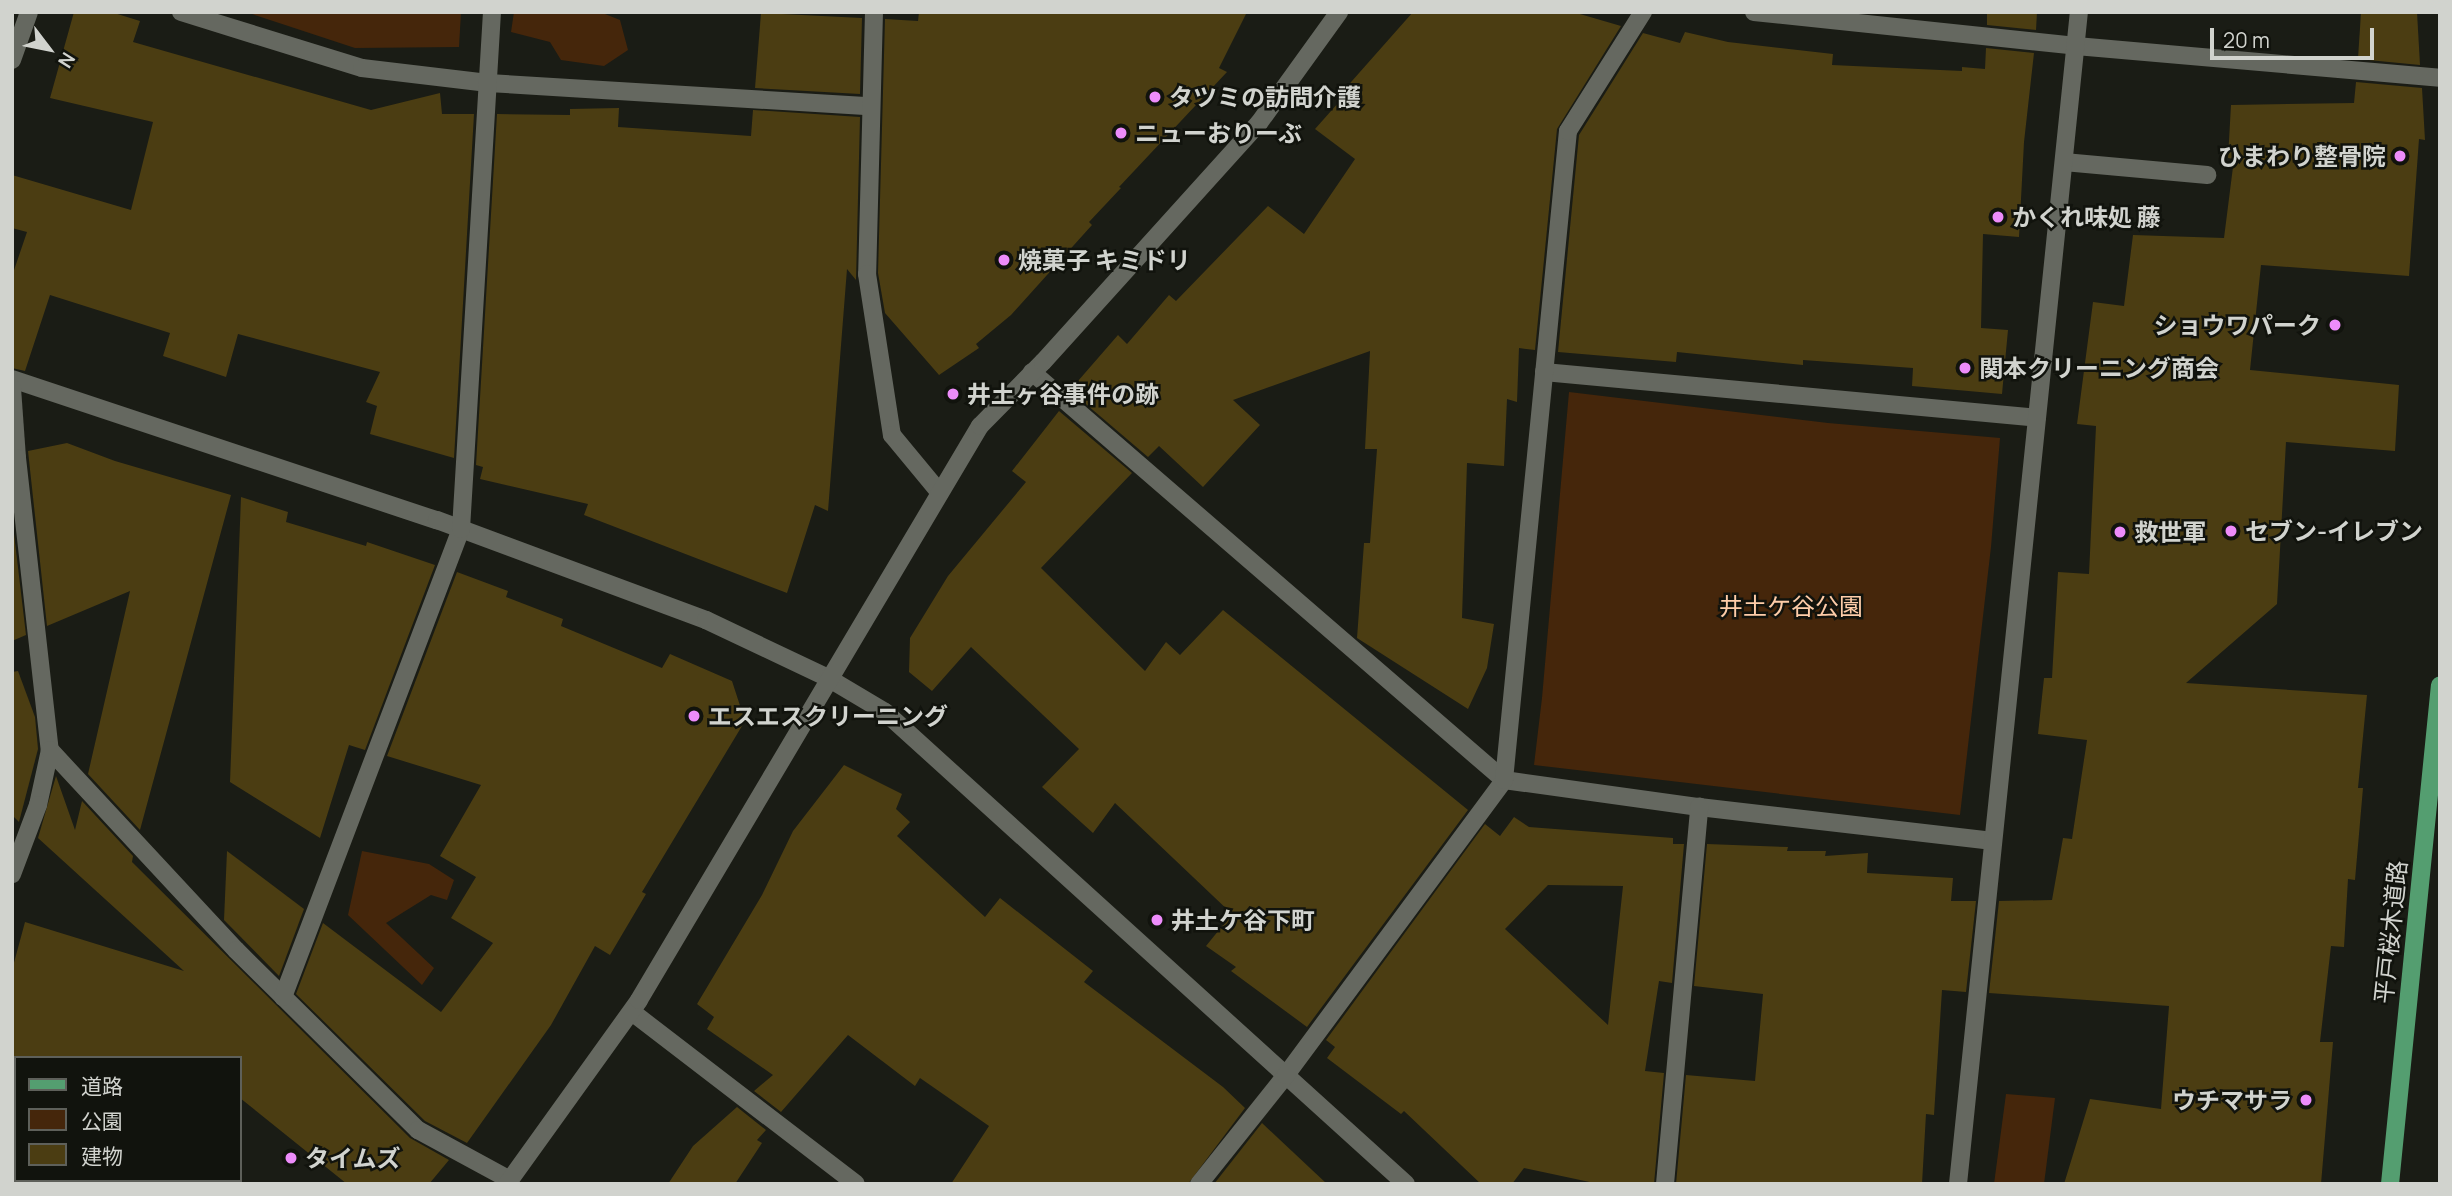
<!DOCTYPE html>
<html>
<head>
<meta charset="utf-8">
<style>
	body { margin:0 }
	#map { position:relative; width:2452px; height:1196px; overflow:hidden; background:#1a1c15; font-family:Manrope,"Noto Sans JP",sans-serif }
	div>[style] { position:absolute }
	.green>* { inset:0; background:#45260b }
	.building>* { inset:0; background:#4b3d12 }
	.minor>* { height:18px; margin:-9px; padding:0 9px; transform-origin:9px; border-radius:9px; background:#656860 }
	.major>* { height:18px; margin:-9px; padding:0 9px; transform-origin:9px; border-radius:9px; background:#549e70 }
	.dots>* { width:19px; height:19px; translate:-50% -50%; box-sizing:border-box; border:4px solid #11130d; border-radius:50% }
	span { translate:-50% -50%; white-space:nowrap; text-align:center; line-height:1.15; -webkit-text-stroke:5px #11130d; paint-order:stroke }
	.poi-label { font-size:24px; color:#d1d3ce; font-weight:700 }
	.left { translate:0 -50%; text-align:left }
	.right { translate:-100% -50%; text-align:right }
	.park-label { font-size:24px; color:#fecca8 }
	.street-label { font-size:24px; color:#d1d3ce }
	.frame { position:absolute; inset:0; border:14px solid #d1d3ce; pointer-events:none }
	.legend { position:absolute; left:14px; top:1056px; width:228px; height:126px; box-sizing:border-box; background:#11130d; border:2px solid #5e605a; margin:0; padding:9px 12px; list-style:none; font-size:21px; color:#d1d3ce }
	.legend li { display:flex; align-items:center; gap:14px; height:35px }
	.legend b { width:35px; border:2px solid #5e605a }
	.north { position:absolute; left:14px; top:14px; width:70px; height:70px; -webkit-text-stroke:5px #11130d; paint-order:stroke; rotate:122deg; font-size:19px; font-weight:700; line-height:28px; text-align:center; color:#d1d3ce }
	.north::after { content:''; display:block; margin:auto; width:24px; height:32px; background:#d1d3ce; clip-path:polygon(50% 0,100% 100%,50% 72%,0 100%) }
	.scale { position:absolute; left:2210px; top:28px; width:164px; height:32px; box-sizing:border-box; border:4px solid #d1d3ce; border-top:0; padding-left:9px; font-size:21px; line-height:24px; white-space:nowrap; color:#d1d3ce; -webkit-text-stroke:5px #11130d; paint-order:stroke }
</style>
</head>
<body>
<div id="map">
	<div class="green">
		<div style="clip-path:polygon(246px 12px,461px 12px,459px 47px,355px 48px)"></div>
		<div style="clip-path:polygon(514px 12px,600px 12px,620px 20px,628px 50px,604px 66px,561px 60px,550px 42px,511px 32px)"></div>
		<div style="clip-path:polygon(1569px 392px,1828px 423px,2000px 438px,1991px 547px,1960px 815px,1534px 765px,1542px 698px)"></div>
		<div style="clip-path:polygon(362px 851px,429px 864px,454px 880px,447px 900px,431px 895px,386px 923px,434px 968px,422px 985px,348px 915px)"></div>
		<div style="clip-path:polygon(2006px 1094px,2055px 1098px,2044px 1184px,1994px 1184px)"></div>
	</div>
	<div class="building">
		<div style="clip-path:polygon(74px 12px,111px 12px,140px 21px,133px 42px,371px 110px,440px 93px,442px 114px,474px 114px,454px 458px,370px 434px,377px 406px,366px 402px,380px 372px,238px 334px,226px 377px,163px 356px,170px 333px,50px 295px,25px 371px,12px 368px,12px 276px,27px 232px,12px 228px,12px 175px,131px 210px,153px 122px,50px 98px)"></div>
		<div style="clip-path:polygon(919px 12px,1247px 12px,1219px 68px,1227px 72px,1119px 187px,1121px 188px,1089px 222px,1092px 225px,1011px 315px,976px 344px,979px 348px,939px 375px,885px 313px,878px 273px,885px 19px,918px 21px)"></div>
		<div style="clip-path:polygon(1413px 12px,1573px 12px,1621px 26px,1557px 129px,1535px 350px,1519px 348px,1517px 402px,1507px 399px,1504px 466px,1467px 463px,1462px 618px,1494px 624px,1487px 668px,1468px 709px,1357px 638px,1364px 543px,1370px 543px,1377px 449px,1365px 449px,1370px 351px,1233px 400px,1260px 425px,1203px 487px,1159px 446px,1148px 457px,1073px 393px,1080px 383px,1078px 381px,1118px 335px,1127px 344px,1169px 295px,1176px 301px,1268px 206px,1304px 234px,1355px 159px,1315px 129px,1347px 93px,1344px 90px)"></div>
		<div style="clip-path:polygon(1987px 12px,2037px 12px,2036px 30px,1987px 25px)"></div>
		<div style="clip-path:polygon(2361px 12px,2417px 12px,2420px 65px,2358px 59px)"></div>
		<div style="clip-path:polygon(761px 13px,862px 18px,860px 94px,755px 88px)"></div>
		<div style="clip-path:polygon(1685px 32px,1728px 42px,1833px 54px,1832px 65px,1962px 71px,1962px 67px,1985px 69px,1986px 48px,2034px 53px,2024px 142px,2019px 237px,1983px 234px,1981px 328px,2008px 330px,2002px 394px,1912px 386px,1913px 368px,1803px 360px,1803px 365px,1677px 352px,1676px 362px,1558px 352px,1579px 135px,1643px 33px,1680px 43px)"></div>
		<div style="clip-path:polygon(2356px 82px,2422px 88px,2425px 140px,2419px 139px,2409px 276px,2261px 265px,2250px 370px,2399px 385px,2395px 451px,2286px 442px,2277px 604px,2186px 683px,2367px 695px,2358px 788px,2363px 788px,2355px 880px,2348px 879px,2344px 947px,2331px 946px,2320px 1042px,2333px 1042px,2321px 1184px,2064px 1184px,2090px 1099px,2161px 1109px,2169px 1006px,1989px 993px,1999px 901px,2052px 900px,2063px 838px,2072px 839px,2087px 740px,2038px 734px,2044px 678px,2052px 678px,2058px 572px,2089px 574px,2096px 426px,2077px 424px,2093px 302px,2124px 306px,2133px 235px,2224px 238px,2234px 159px,2228px 158px,2231px 105px,2354px 103px)"></div>
		<div style="clip-path:polygon(619px 108px,618px 127px,751px 136px,753px 110px,860px 117px,856px 280px,847px 269px,828px 511px,815px 505px,787px 593px,584px 515px,588px 504px,480px 479px,483px 467px,476px 465px,497px 114px,570px 115px,570px 109px)"></div>
		<div style="clip-path:polygon(1059px 411px,1132px 473px,1041px 568px,1145px 671px,1166px 642px,1180px 655px,1223px 610px,1468px 810px,1307px 1027px,1231px 971px,1236px 967px,1206px 946px,1232px 914px,1115px 803px,1093px 833px,1042px 787px,1079px 749px,971px 647px,932px 691px,909px 672px,910px 638px,948px 576px,1026px 482px,1012px 471px)"></div>
		<div style="clip-path:polygon(67px 443px,115px 461px,231px 495px,140px 830px,88px 774px,130px 591px,47px 626px,28px 451px)"></div>
		<div style="clip-path:polygon(241px 497px,288px 512px,286px 522px,366px 546px,367px 542px,435px 565px,365px 750px,349px 745px,320px 838px,230px 782px)"></div>
		<div style="clip-path:polygon(12px 517px,26px 635px,12px 641px)"></div>
		<div style="clip-path:polygon(457px 572px,508px 591px,506px 597px,563px 619px,561px 626px,662px 668px,670px 654px,732px 681px,745px 721px,642px 892px,646px 894px,610px 955px,595px 946px,551px 1025px,467px 1143px,425px 1121px,296px 994px,323px 923px,441px 1012px,493px 943px,451px 918px,476px 877px,440px 856px,481px 785px,387px 756px)"></div>
		<div style="clip-path:polygon(18px 671px,35px 717px,38px 749px,19px 822px,12px 815px,12px 672px)"></div>
		<div style="clip-path:polygon(844px 765px,902px 794px,896px 809px,910px 822px,897px 836px,985px 917px,1000px 898px,1093px 971px,1084px 982px,1223px 1087px,1245px 1108px,1188px 1184px,951px 1184px,989px 1126px,920px 1078px,915px 1086px,848px 1035px,781px 1112px,754px 1091px,773px 1075px,707px 1029px,714px 1017px,697px 1004px,762px 895px,793px 831px)"></div>
		<div style="clip-path:polygon(56px 776px,75px 830px,82px 801px,133px 856px,132px 862px,410px 1138px,449px 1160px,429px 1184px,347px 1184px,240px 1098px,240px 1058px,12px 1058px,12px 970px,25px 922px,184px 971px,38px 838px)"></div>
		<div style="clip-path:polygon(evenodd,1514px 817px,1529px 827px,1673px 838px,1673px 844px,1684px 844px,1672px 983px,1659px 981px,1645px 1071px,1664px 1073px,1654px 1184px,1599px 1184px,1524px 1168px,1512px 1184px,1481px 1184px,1404px 1111px,1401px 1114px,1327px 1058px,1335px 1047px,1326px 1040px,1485px 824px,1500px 836px,1514px 817px,1548px 885px,1623px 886px,1608px 1025px,1505px 929px,1548px 885px)"></div>
		<div style="clip-path:polygon(1707px 844px,1788px 847px,1787px 851px,1826px 851px,1825px 856px,1868px 853px,1867px 873px,1953px 878px,1951px 901px,1976px 901px,1966px 992px,1942px 990px,1934px 1115px,1926px 1114px,1922px 1184px,1676px 1184px,1686px 1075px,1755px 1081px,1763px 994px,1694px 986px)"></div>
		<div style="clip-path:polygon(227px 851px,304px 909px,279px 976px,224px 920px)"></div>
		<div style="clip-path:polygon(737px 1107px,766px 1130px,757px 1140px,762px 1143px,735px 1184px,668px 1184px,693px 1146px)"></div>
		<div style="clip-path:polygon(1262px 1123px,1327px 1184px,1214px 1184px)"></div>
	</div>
	<div class="minor">
		<div style="left:181px;top:12px;width:189px;rotate:17.2deg"></div>
		<div style="left:362px;top:68px;width:127px;rotate:6.8deg"></div>
		<div style="left:488px;top:83px;width:382px;rotate:3.5deg"></div>
		<div style="left:874px;top:12px;width:262px;rotate:91.5deg"></div>
		<div style="left:867px;top:274px;width:163px;rotate:81.2deg"></div>
		<div style="left:892px;top:435px;width:75px;rotate:50.4deg"></div>
		<div style="left:1754px;top:12px;width:324px;rotate:6deg"></div>
		<div style="left:2076px;top:46px;width:365px;rotate:5deg"></div>
		<div style="left:12px;top:60px;width:51px;rotate:-70.5deg"></div>
		<div style="left:2064px;top:162px;width:144px;rotate:5.2deg"></div>
		<div style="left:1032px;top:372px;width:624px;rotate:40.84deg"></div>
		<div style="left:1504px;top:780px;width:197px;rotate:7.9deg"></div>
		<div style="left:1699px;top:807px;width:296px;rotate:6.6deg"></div>
		<div style="left:1544px;top:372px;width:495px;rotate:5.3deg"></div>
		<div style="left:12px;top:379px;width:448px;rotate:18.4deg"></div>
		<div style="left:437px;top:520px;width:287px;rotate:20.4deg"></div>
		<div style="left:706px;top:620px;width:135px;rotate:25.4deg"></div>
		<div style="left:828px;top:678px;width:66px;rotate:30.8deg"></div>
		<div style="left:885px;top:712px;width:703px;rotate:42.18deg"></div>
		<div style="left:12px;top:388px;width:70px;rotate:85.9deg"></div>
		<div style="left:17px;top:458px;width:294px;rotate:83.6deg"></div>
		<div style="left:50px;top:750px;width:56px;rotate:102.3deg"></div>
		<div style="left:38px;top:805px;width:74px;rotate:110.6deg"></div>
		<div style="left:50px;top:750px;width:273px;rotate:47.1deg"></div>
		<div style="left:236px;top:950px;width:256px;rotate:44.7deg"></div>
		<div style="left:418px;top:1130px;width:105px;rotate:28.5deg"></div>
		<div style="left:283px;top:997px;width:501px;rotate:-69.18deg"></div>
		<div style="left:461px;top:529px;width:518px;rotate:-86.57deg"></div>
		<div style="left:632px;top:1012px;width:282px;rotate:37.5deg"></div>
		<div style="left:12px;top:1100px;width:8px;rotate:60deg"></div>
		<div style="left:50px;top:1180px;width:4px;rotate:63deg"></div>
		<div style="left:507px;top:1184px;width:226px;rotate:-54.3deg"></div>
		<div style="left:639px;top:1000px;width:668px;rotate:-59.29deg"></div>
		<div style="left:980px;top:426px;width:90px;rotate:-45.5deg"></div>
		<div style="left:1043px;top:362px;width:322px;rotate:-47.9deg"></div>
		<div style="left:1259px;top:123px;width:137px;rotate:-54.2deg"></div>
		<div style="left:1199px;top:1184px;width:139px;rotate:-51.4deg"></div>
		<div style="left:1286px;top:1075px;width:367px;rotate:-53.5deg"></div>
		<div style="left:1504px;top:780px;width:652px;rotate:-84.37deg"></div>
		<div style="left:1568px;top:131px;width:141px;rotate:-57.8deg"></div>
		<div style="left:1665px;top:1184px;width:379px;rotate:-84.8deg"></div>
		<div style="left:1958px;top:1184px;width:1178px;rotate:-84.11deg"></div>
	</div>
	<div class="major">
		<div style="left:2390px;top:1184px;width:501px;rotate:-84.28deg"></div>
	</div>
	<div class="dots">
		<div style="left:1155px;top:97px;background:#ed8cfa"></div>
		<div style="left:1121px;top:133px;background:#ed8cfa"></div>
		<div style="left:2400px;top:156px;background:#ed8cfa"></div>
		<div style="left:1998px;top:217px;background:#ed8cfa"></div>
		<div style="left:1004px;top:260px;background:#ed8cfa"></div>
		<div style="left:2335px;top:325px;background:#ed8cfa"></div>
		<div style="left:1965px;top:368px;background:#ed8cfa"></div>
		<div style="left:953px;top:394px;background:#ed8cfa"></div>
		<div style="left:2231px;top:531px;background:#ed8cfa"></div>
		<div style="left:2120px;top:532px;background:#ed8cfa"></div>
		<div style="left:694px;top:716px;background:#ed8cfa"></div>
		<div style="left:1157px;top:920px;background:#ed8cfa"></div>
		<div style="left:2306px;top:1100px;background:#ed8cfa"></div>
		<div style="left:291px;top:1158px;background:#ed8cfa"></div>
	</div>
	<div class="poi-label">
		<span class="left" style="left:1169px;top:97px">タツミの訪問介護</span>
		<span class="left" style="left:1135px;top:133px">ニューおりーぶ</span>
		<span class="right" style="left:2386px;top:156px">ひまわり整骨院</span>
		<span class="left" style="left:2012px;top:217px">かくれ味処 藤</span>
		<span class="left" style="left:1018px;top:260px">焼菓子 キミドリ</span>
		<span class="right" style="left:2321px;top:325px">ショウワパーク</span>
		<span class="left" style="left:1979px;top:368px">関本クリーニング商会</span>
		<span class="left" style="left:967px;top:394px">井土ヶ谷事件の跡</span>
		<span class="left" style="left:2245px;top:531px">セブン-イレブン</span>
		<span class="left" style="left:2134px;top:532px">救世軍</span>
		<span class="left" style="left:708px;top:716px">エスエスクリーニング</span>
		<span class="left" style="left:1171px;top:920px">井土ケ谷下町</span>
		<span class="right" style="left:2292px;top:1100px">ウチマサラ</span>
		<span class="left" style="left:305px;top:1158px">タイムズ</span>
	</div>
	<div class="park-label">
		<span style="left:1791px;top:606px">井土ケ谷公園</span>
	</div>
	<div class="street-label">
		<span style="left:2390px;top:932px;rotate:-84deg">平戸桜木道路</span>
	</div>
	<div class="frame"></div>
	<ul class="legend">
	<li><b style="height:9px;background:#549e70"></b>道路</li>
	<li><b style="height:19px;background:#45260b"></b>公園</li>
	<li><b style="height:19px;background:#4b3d12"></b>建物</li>
	</ul>
	<div class="north">N</div>
	<div class="scale">20 m</div>
</div>
</body>
</html>
